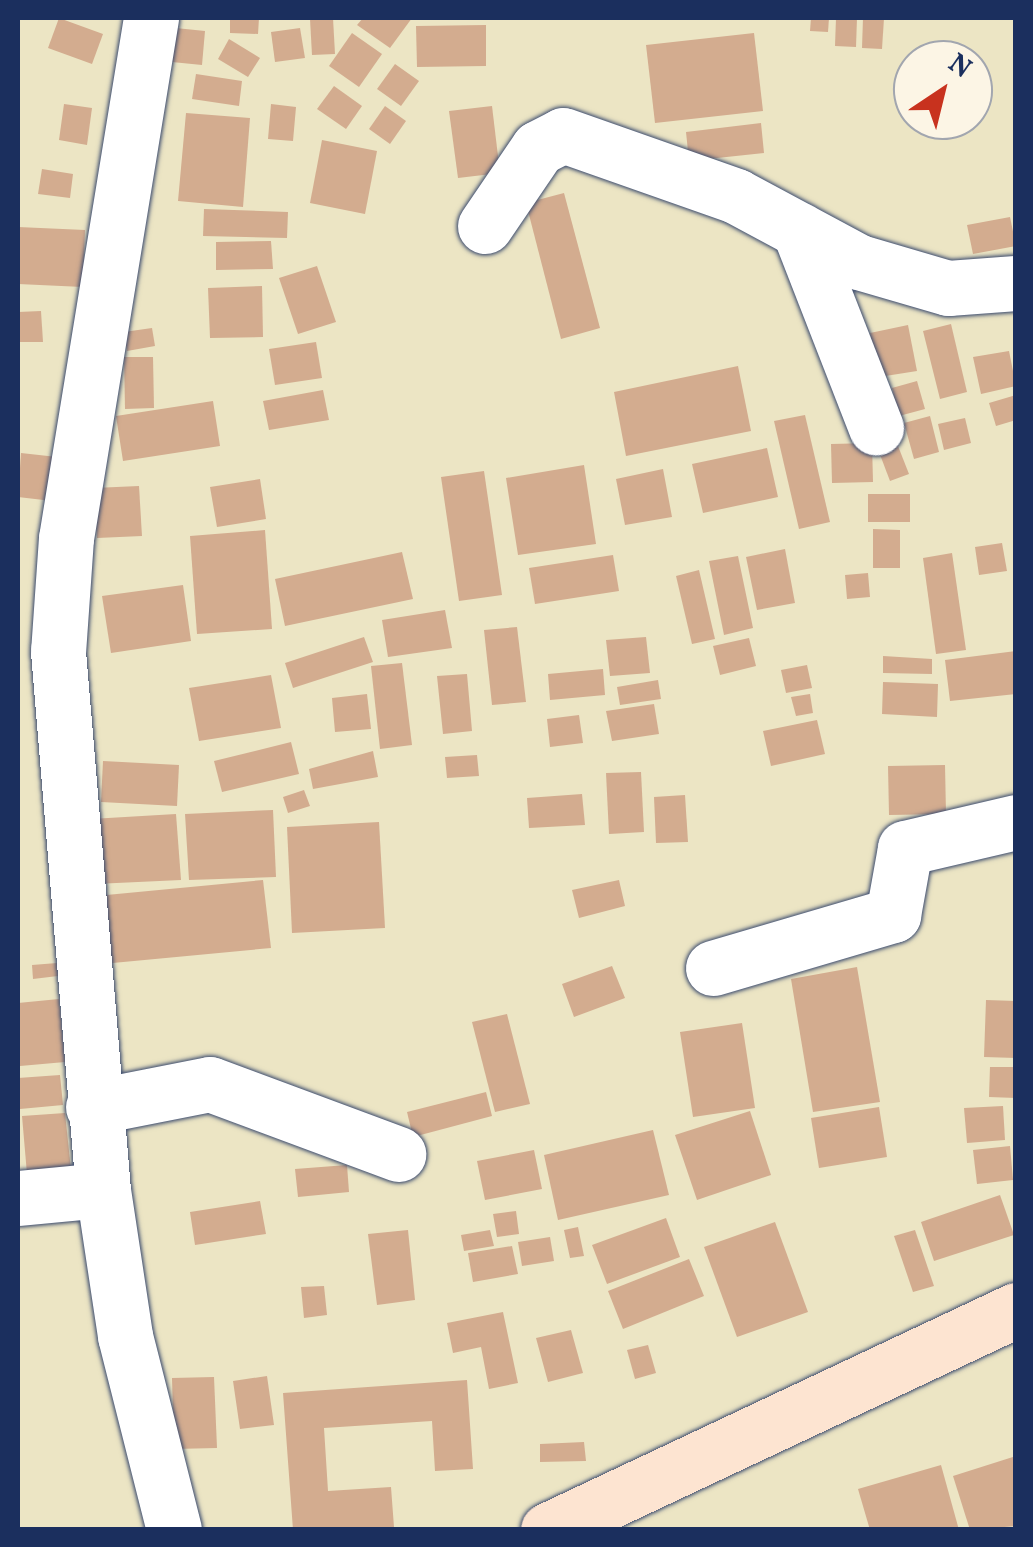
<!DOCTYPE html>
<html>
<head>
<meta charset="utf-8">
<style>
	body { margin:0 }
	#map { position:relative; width:1033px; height:1547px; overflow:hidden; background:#ece5c4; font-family:Vollkorn,serif }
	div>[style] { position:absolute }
	.building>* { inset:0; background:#d3ac8f }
	.roads { filter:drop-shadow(0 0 2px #3a4a6d) drop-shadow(0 0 2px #3a4a6d) }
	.street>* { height:55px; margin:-27.5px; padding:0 27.5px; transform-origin:27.5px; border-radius:27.5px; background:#fff }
	.secondary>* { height:55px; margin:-27.5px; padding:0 27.5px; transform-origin:27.5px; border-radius:27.5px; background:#fde4d1 }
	span { translate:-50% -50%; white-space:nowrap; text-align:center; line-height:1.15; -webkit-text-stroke:8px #fcf5e5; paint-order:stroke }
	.frame { position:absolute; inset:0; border:20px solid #1b2f5e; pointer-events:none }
	.north { position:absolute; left:893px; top:40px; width:100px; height:100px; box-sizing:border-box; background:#fcf5e5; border:2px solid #a2a6af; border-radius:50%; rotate:35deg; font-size:28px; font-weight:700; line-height:40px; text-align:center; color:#1b2f5e }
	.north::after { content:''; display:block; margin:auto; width:35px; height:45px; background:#c8321e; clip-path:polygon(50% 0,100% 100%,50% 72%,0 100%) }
</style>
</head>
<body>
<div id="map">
	<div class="building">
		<div style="clip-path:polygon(59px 18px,103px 34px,92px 64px,48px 48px)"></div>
		<div style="clip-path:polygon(230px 18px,259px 18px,258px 34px,230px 33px)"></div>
		<div style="clip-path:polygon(333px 18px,335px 54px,312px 55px,310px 19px)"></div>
		<div style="clip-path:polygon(363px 18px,412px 18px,390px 48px,357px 25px)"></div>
		<div style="clip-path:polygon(811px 18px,829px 18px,828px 32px,810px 31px)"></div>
		<div style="clip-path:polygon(836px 18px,857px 18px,856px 47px,835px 46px)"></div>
		<div style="clip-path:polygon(863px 18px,884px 18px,882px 49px,862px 48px)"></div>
		<div style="clip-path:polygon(486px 25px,486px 66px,417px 67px,416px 26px)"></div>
		<div style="clip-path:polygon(166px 27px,205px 31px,202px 65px,162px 61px)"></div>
		<div style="clip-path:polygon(300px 28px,305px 58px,275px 62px,271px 32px)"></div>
		<div style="clip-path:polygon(352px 33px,382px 54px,359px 87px,329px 66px)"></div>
		<div style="clip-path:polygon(754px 33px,763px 111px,655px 123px,646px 45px)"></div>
		<div style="clip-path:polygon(229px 39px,260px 58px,248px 77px,218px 59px)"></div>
		<div style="clip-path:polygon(395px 64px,419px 81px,401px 106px,377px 89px)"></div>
		<div style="clip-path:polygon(196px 74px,242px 81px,239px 106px,192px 99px)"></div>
		<div style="clip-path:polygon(913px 75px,913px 114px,901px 116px,896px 77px)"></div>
		<div style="clip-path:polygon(334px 86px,362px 106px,346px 129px,317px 109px)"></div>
		<div style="clip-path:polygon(64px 104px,92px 108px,87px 145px,59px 140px)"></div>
		<div style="clip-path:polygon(271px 104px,296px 107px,293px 141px,268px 139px)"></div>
		<div style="clip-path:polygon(385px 106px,406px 121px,390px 144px,369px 129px)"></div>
		<div style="clip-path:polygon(492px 106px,500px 173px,458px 178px,449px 111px)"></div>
		<div style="clip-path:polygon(186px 113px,250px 118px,243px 207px,178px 201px)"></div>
		<div style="clip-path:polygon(761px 123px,764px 153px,689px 161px,686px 132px)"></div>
		<div style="clip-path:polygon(322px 140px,377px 151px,365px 214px,310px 203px)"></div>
		<div style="clip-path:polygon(42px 169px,73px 174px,70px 198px,38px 194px)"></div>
		<div style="clip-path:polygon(564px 193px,600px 328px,561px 339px,526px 203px)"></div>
		<div style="clip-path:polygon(204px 209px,288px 212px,287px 238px,203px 236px)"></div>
		<div style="clip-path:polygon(1010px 217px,1016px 246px,973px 254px,967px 225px)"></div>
		<div style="clip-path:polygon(18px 227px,85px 230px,83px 287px,18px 284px)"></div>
		<div style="clip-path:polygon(271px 241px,273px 269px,216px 270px,216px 242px)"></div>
		<div style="clip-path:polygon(317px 266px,336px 322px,298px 334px,279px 278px)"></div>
		<div style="clip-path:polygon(262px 286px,263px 337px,210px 338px,208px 288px)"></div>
		<div style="clip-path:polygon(41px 311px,43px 342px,18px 342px,18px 312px)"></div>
		<div style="clip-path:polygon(951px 324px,967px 392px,940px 399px,923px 331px)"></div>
		<div style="clip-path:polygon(908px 325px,917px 371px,879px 377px,870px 333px)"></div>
		<div style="clip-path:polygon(152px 328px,155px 346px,127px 351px,124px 332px)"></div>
		<div style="clip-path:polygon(316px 342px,322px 378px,275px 385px,269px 349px)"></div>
		<div style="clip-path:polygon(1009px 351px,1016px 386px,981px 394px,973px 357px)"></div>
		<div style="clip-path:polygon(124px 357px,153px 357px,154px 408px,125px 409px)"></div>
		<div style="clip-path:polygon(738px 366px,751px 431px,626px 456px,614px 392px)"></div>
		<div style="clip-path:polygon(917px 381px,925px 409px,899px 416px,892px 388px)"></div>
		<div style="clip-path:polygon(323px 390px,329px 420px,269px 430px,263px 401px)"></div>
		<div style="clip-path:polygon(1016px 395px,1016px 420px,996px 426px,989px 403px)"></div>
		<div style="clip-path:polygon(213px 401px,220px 446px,123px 461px,116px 416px)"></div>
		<div style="clip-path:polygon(805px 415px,830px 522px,799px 529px,774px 421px)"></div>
		<div style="clip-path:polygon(930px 416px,939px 452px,914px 459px,904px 423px)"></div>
		<div style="clip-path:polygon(965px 418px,971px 443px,944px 450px,938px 424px)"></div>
		<div style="clip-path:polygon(872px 443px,873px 482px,832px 483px,831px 444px)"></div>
		<div style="clip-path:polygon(898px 446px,909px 474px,890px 481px,879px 452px)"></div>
		<div style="clip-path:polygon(767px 448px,778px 497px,703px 513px,692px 464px)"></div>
		<div style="clip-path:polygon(21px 453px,57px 457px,52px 501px,18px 497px)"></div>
		<div style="clip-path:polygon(584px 465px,596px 544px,518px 555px,506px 478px)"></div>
		<div style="clip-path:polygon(663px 469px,672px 517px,625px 525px,616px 479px)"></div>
		<div style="clip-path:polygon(484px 471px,502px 595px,459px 601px,441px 477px)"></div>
		<div style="clip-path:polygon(260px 479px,266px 519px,217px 527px,210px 487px)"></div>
		<div style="clip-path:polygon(139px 486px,142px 536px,97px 538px,94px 488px)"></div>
		<div style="clip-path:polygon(868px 494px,910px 494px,910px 522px,868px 522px)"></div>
		<div style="clip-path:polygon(873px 529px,900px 530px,900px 568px,873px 568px)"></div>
		<div style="clip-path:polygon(265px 530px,272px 629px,197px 634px,190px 536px)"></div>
		<div style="clip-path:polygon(1002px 543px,1007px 571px,979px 575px,975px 547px)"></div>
		<div style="clip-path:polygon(785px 549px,795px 603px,757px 610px,746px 557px)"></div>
		<div style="clip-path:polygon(402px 552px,413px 599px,285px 626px,275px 579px)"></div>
		<div style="clip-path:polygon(952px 553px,966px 650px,936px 654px,923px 558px)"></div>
		<div style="clip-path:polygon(613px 555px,619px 591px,535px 604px,529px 568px)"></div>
		<div style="clip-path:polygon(738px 556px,753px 628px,724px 635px,709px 561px)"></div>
		<div style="clip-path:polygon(699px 570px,715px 639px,692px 644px,676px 576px)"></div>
		<div style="clip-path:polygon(868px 573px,870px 597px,847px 599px,845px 575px)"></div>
		<div style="clip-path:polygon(183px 585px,191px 641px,111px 653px,102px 596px)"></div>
		<div style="clip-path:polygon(445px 610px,452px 648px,388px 657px,382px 620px)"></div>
		<div style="clip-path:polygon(517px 627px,526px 702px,492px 705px,484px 630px)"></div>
		<div style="clip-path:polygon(364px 637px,373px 662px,293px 688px,285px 663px)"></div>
		<div style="clip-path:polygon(646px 637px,650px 673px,610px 676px,606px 640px)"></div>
		<div style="clip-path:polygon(749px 638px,756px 666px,720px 675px,713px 646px)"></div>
		<div style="clip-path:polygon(1016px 651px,1016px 694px,950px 701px,945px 660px)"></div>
		<div style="clip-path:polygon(883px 656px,932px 659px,932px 674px,883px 673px)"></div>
		<div style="clip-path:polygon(402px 663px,412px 745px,380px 749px,371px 666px)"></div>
		<div style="clip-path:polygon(807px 665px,812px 688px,786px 693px,781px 670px)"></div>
		<div style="clip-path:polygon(603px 669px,605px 695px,550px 700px,548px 674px)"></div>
		<div style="clip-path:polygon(467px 674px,472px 731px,443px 734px,437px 676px)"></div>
		<div style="clip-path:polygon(271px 675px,281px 728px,199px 741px,189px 688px)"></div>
		<div style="clip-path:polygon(658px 680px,661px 699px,620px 705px,617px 687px)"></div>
		<div style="clip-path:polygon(883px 682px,938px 684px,937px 717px,882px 714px)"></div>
		<div style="clip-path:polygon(367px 694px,371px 729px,335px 732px,332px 698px)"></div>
		<div style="clip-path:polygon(810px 694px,813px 713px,796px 716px,791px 697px)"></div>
		<div style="clip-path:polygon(654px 704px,659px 734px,612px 741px,606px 711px)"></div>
		<div style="clip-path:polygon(579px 715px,583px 743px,550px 747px,547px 719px)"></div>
		<div style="clip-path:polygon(817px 720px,825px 754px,771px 766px,763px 731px)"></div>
		<div style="clip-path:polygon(291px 742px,299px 774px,222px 792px,214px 761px)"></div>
		<div style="clip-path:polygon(373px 751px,378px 777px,313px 789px,309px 769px)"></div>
		<div style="clip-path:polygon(477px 755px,479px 776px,447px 778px,445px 757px)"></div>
		<div style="clip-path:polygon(103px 761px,179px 765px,177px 806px,101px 802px)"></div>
		<div style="clip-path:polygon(945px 765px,946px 814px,889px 815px,888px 766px)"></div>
		<div style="clip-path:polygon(641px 772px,644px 832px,609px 834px,606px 773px)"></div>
		<div style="clip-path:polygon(304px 790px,310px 806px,288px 813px,283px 797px)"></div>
		<div style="clip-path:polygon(582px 794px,585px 825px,529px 828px,527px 798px)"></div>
		<div style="clip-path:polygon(685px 795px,688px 842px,656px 843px,654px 797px)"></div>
		<div style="clip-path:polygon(273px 810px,276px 877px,189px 880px,185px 814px)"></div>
		<div style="clip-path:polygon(176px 814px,181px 880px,95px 884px,91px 819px)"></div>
		<div style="clip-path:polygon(379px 822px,385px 928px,292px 933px,287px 827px)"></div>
		<div style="clip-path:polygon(263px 880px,271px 948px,102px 964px,96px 896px)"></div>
		<div style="clip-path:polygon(619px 880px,625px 906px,579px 918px,572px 890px)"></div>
		<div style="clip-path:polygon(57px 963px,58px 976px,33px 979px,32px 965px)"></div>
		<div style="clip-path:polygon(612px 966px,625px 998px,574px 1017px,562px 984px)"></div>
		<div style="clip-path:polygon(857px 967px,880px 1102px,813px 1112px,791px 979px)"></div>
		<div style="clip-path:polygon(59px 999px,65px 1062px,20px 1066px,18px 1003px)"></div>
		<div style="clip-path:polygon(986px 1000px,1016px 1001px,1016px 1058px,984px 1057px)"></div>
		<div style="clip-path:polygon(507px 1014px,530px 1104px,495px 1112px,472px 1022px)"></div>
		<div style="clip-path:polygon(742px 1023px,755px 1108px,693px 1117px,680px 1032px)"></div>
		<div style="clip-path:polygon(990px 1067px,1016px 1067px,1016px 1098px,989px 1097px)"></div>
		<div style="clip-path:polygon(60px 1075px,63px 1105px,20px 1109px,18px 1078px)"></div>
		<div style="clip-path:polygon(486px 1092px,492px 1116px,413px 1137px,407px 1112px)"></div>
		<div style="clip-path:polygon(1003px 1106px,1005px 1140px,967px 1143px,964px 1108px)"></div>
		<div style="clip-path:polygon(879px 1107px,887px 1157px,819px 1168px,811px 1118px)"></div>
		<div style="clip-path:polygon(750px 1111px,771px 1175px,697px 1200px,675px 1135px)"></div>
		<div style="clip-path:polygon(65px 1113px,71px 1170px,27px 1174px,22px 1116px)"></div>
		<div style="clip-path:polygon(653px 1130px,669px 1195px,558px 1220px,544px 1155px)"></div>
		<div style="clip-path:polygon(1010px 1146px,1013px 1180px,977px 1184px,973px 1150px)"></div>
		<div style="clip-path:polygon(534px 1150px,542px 1189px,485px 1200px,477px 1161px)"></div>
		<div style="clip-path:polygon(347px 1165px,349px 1192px,298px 1197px,295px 1169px)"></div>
		<div style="clip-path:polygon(1000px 1195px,1014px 1235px,934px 1261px,921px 1222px)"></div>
		<div style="clip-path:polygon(260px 1201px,266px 1234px,195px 1245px,190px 1212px)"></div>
		<div style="clip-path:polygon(516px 1211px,519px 1234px,497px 1237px,493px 1214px)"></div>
		<div style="clip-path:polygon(666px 1218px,680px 1257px,607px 1284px,592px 1245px)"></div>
		<div style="clip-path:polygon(775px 1222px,808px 1312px,737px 1337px,704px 1247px)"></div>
		<div style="clip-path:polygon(578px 1227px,584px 1256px,570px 1258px,564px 1230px)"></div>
		<div style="clip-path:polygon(408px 1230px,415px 1300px,377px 1305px,368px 1234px)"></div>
		<div style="clip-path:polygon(490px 1230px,494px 1246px,464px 1251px,461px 1235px)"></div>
		<div style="clip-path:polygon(915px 1230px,934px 1286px,913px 1292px,894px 1236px)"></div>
		<div style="clip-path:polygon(550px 1237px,554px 1261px,522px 1266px,518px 1242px)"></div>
		<div style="clip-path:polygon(512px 1246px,518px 1274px,473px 1282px,468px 1253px)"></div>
		<div style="clip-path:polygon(689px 1259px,704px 1296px,623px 1329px,608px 1291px)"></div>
		<div style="clip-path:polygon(324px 1286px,327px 1315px,304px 1318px,301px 1287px)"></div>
		<div style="clip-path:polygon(503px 1312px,518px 1383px,489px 1389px,481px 1347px,453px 1353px,447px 1323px)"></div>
		<div style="clip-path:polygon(571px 1330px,583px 1373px,548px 1382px,536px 1338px)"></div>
		<div style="clip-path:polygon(648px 1345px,656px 1373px,635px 1379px,627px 1350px)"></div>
		<div style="clip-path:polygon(267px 1376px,274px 1425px,240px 1429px,233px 1381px)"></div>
		<div style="clip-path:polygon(214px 1377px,217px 1448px,174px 1449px,172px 1378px)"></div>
		<div style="clip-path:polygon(467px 1380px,473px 1469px,435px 1471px,432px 1421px,324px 1428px,328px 1491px,391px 1487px,394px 1527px,293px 1530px,283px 1393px)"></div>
		<div style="clip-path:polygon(584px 1442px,586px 1461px,540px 1462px,540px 1444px)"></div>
		<div style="clip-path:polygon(1016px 1456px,1016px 1526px,970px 1530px,953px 1476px)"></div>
		<div style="clip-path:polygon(941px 1465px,959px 1530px,870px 1530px,858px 1489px)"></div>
	</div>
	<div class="roads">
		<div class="street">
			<div style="left:151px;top:18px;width:527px;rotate:99.28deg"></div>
			<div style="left:66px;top:538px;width:113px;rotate:94deg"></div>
			<div style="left:58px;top:651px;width:541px;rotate:85.23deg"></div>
			<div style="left:103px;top:1190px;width:148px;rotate:81.4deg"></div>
			<div style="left:125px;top:1336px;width:200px;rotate:75.8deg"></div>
			<div style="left:485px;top:226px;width:94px;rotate:-55.8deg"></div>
			<div style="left:538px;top:148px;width:28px;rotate:-27deg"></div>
			<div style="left:563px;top:135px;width:183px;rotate:19.4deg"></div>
			<div style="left:736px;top:196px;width:140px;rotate:28.2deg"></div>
			<div style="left:859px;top:262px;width:93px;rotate:16.3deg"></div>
			<div style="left:948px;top:288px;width:68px;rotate:-4.2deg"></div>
			<div style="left:799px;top:230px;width:212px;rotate:68.7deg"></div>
			<div style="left:713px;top:968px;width:188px;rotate:-16.4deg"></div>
			<div style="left:893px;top:915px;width:68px;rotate:-79.8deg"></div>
			<div style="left:905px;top:848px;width:114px;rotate:-13.2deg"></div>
			<div style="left:93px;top:1107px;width:119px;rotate:-11.1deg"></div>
			<div style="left:210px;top:1084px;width:201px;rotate:20.4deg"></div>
			<div style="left:18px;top:1198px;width:85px;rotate:-5.4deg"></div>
		</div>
		<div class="secondary">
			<div style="left:548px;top:1530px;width:517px;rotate:-25.18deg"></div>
		</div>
	</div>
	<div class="frame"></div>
	<div class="north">N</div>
</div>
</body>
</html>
